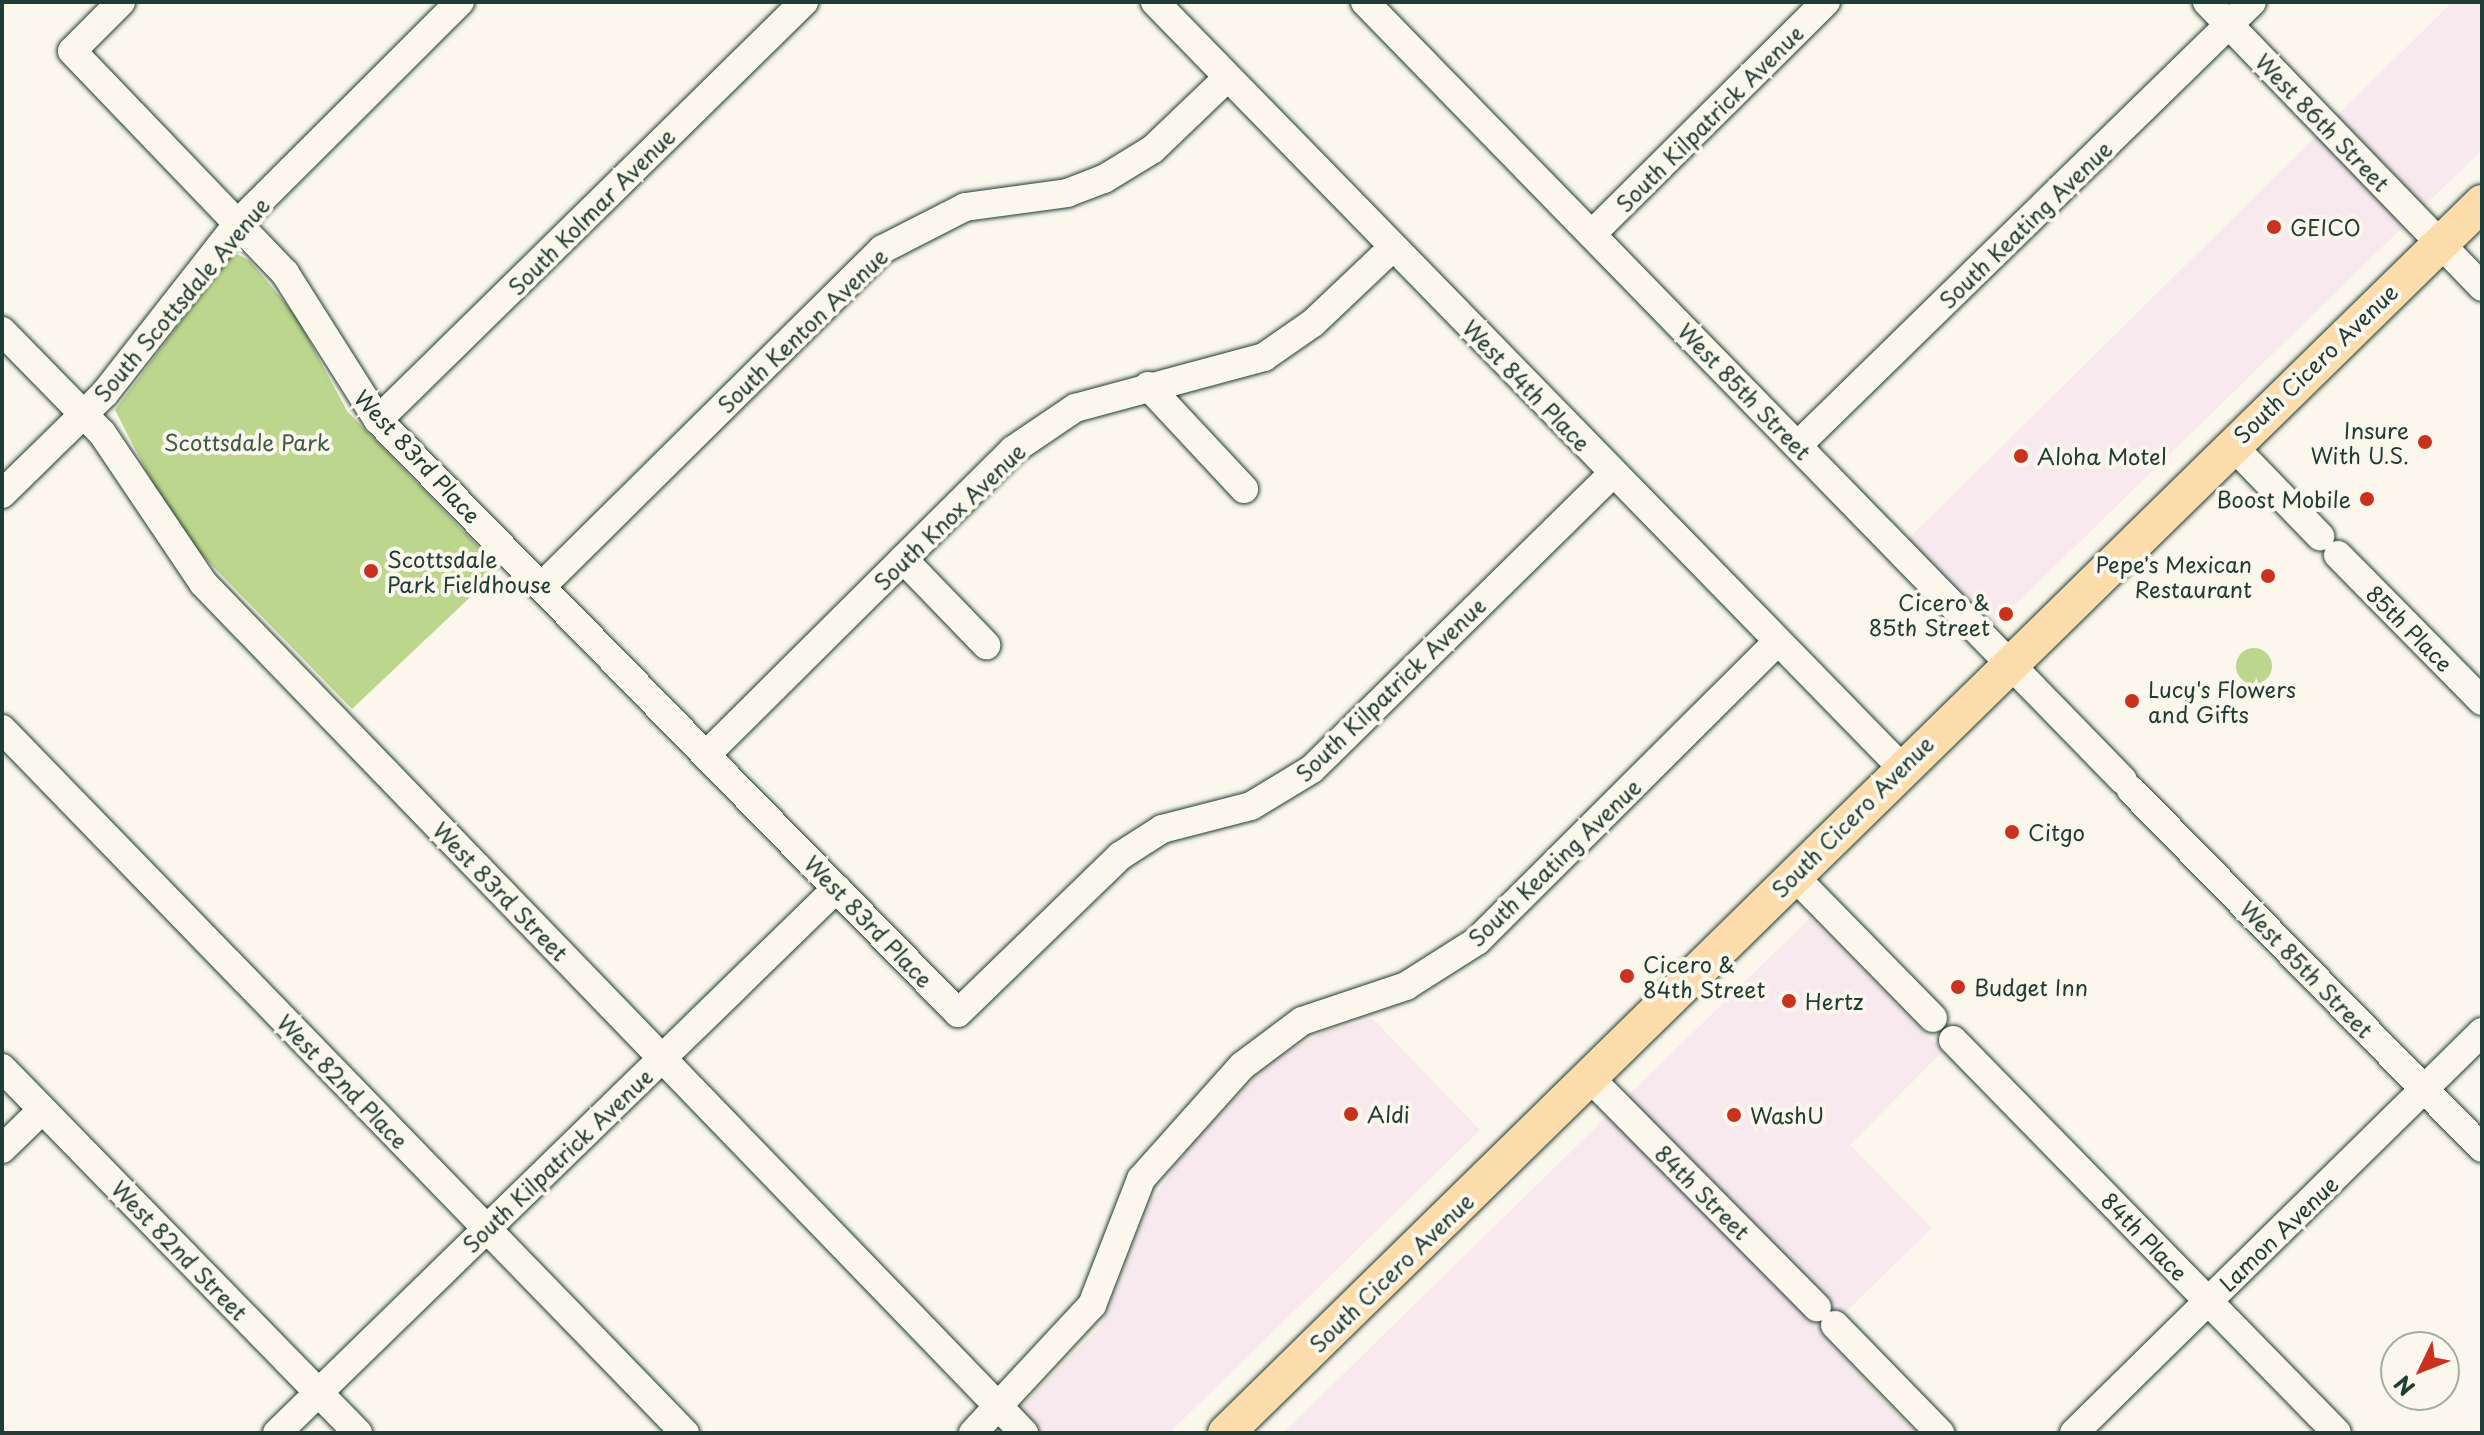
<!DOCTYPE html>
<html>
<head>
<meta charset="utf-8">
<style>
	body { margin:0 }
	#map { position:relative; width:2484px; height:1435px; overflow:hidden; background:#fbf7ec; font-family:"Playpen Sans",sans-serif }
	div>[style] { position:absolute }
	.built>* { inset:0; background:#f7e9ee }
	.green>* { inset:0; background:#bdd68d }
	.round { border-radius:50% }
	.roads { filter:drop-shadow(0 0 2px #1f3d34) drop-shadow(0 0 2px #1f3d34) }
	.minor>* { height:28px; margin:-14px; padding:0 14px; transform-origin:14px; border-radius:14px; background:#fbf7ec }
	.major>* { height:36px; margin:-18px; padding:0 18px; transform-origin:18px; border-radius:18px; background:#fddcac }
	.dots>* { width:22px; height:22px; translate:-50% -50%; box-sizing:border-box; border:4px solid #fbf7ec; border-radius:50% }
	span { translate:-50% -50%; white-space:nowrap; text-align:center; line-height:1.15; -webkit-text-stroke:8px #fbf7ec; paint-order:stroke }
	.street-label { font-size:22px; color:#1f3d34 }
	.poi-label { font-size:22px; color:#1f3d34 }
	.left { translate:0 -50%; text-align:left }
	.right { translate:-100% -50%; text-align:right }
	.park-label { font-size:22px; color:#3f5c46 }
	.frame { position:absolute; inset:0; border:4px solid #1f3d34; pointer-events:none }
	.north { position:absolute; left:2380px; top:1331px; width:80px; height:80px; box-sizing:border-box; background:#fbf7ec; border:2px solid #a3ada2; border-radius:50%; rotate:227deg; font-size:22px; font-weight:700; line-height:32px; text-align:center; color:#1f3d34 }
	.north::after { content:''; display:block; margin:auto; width:28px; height:36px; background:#c8321e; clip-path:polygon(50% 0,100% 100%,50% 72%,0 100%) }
</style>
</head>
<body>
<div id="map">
	<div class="built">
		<div style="clip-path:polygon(2452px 2px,2482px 2px,2482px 150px,1982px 637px,1896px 551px)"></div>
		<div style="clip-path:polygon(1810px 918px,1943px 1051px,1850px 1145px,1932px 1228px,1822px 1335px,1917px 1433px,1283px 1433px)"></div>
		<div style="clip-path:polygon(1373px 1019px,1480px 1130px,1169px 1433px,993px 1433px,1101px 1326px,1151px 1202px,1188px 1148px,1269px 1062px,1323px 1032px)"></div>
	</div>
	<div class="green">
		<div style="clip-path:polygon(233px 252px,250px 261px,296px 316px,347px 411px,500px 569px,352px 709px,201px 554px,166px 509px,115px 410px)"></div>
		<div class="round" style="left:2236px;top:648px;width:36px;height:36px"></div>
	</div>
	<div class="roads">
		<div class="minor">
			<div style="left:121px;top:2px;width:69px;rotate:135deg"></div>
			<div style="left:72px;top:51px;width:308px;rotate:46.2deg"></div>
			<div style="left:285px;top:273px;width:174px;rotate:57.7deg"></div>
			<div style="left:378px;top:420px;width:829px;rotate:45.63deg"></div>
			<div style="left:958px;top:1013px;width:226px;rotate:-44.1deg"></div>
			<div style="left:1120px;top:856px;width:50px;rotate:-32.7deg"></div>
			<div style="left:1162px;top:829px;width:92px;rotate:-14.5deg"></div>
			<div style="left:1251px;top:806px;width:71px;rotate:-31.2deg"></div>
			<div style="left:1312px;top:769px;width:422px;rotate:-44.5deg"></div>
			<div style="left:1155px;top:2px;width:1069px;rotate:45.72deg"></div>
			<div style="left:1365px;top:2px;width:1086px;rotate:45.75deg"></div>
			<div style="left:2207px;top:2px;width:396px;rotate:46deg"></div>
			<div style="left:1592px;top:234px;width:330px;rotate:-44.8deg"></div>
			<div style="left:2px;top:331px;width:143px;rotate:45.6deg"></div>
			<div style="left:102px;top:433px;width:181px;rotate:56deg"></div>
			<div style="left:203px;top:583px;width:1182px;rotate:45.99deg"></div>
			<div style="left:1148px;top:386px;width:141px;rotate:47deg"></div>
			<div style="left:378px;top:420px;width:597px;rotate:-44.46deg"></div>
			<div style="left:1798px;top:445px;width:634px;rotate:-44.3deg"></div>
			<div style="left:2232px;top:445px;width:127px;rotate:46deg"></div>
			<div style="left:2px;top:494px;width:144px;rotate:-44.4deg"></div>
			<div style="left:105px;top:393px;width:217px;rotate:-51.9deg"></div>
			<div style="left:239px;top:222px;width:312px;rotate:-44.9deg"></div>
			<div style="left:2338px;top:555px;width:205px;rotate:45.4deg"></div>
			<div style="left:903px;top:559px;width:120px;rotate:46deg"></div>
			<div style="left:542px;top:586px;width:479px;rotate:-44.7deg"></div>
			<div style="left:883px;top:249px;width:92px;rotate:-27.1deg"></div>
			<div style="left:965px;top:207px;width:103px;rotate:-7.8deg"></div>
			<div style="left:1067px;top:193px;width:40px;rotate:-21deg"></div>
			<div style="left:1104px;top:179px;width:57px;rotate:-31.5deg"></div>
			<div style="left:1153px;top:149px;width:103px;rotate:-43.8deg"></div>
			<div style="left:2px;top:729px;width:981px;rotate:45.87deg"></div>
			<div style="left:706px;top:755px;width:433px;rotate:-44.8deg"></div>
			<div style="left:1013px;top:450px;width:75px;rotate:-34.1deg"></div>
			<div style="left:1075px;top:408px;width:196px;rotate:-15.1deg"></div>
			<div style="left:1264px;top:357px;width:60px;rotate:-34.8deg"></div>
			<div style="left:1313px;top:323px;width:110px;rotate:-43.5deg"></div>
			<div style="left:2131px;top:790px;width:501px;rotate:45.57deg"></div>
			<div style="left:1793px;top:875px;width:200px;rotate:45.6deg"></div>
			<div style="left:1953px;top:1040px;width:549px;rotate:45.66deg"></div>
			<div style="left:2px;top:1068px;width:510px;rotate:45.72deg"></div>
			<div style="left:1589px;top:1077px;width:324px;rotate:45.3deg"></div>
			<div style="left:2px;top:1149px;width:56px;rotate:-44.3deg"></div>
			<div style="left:1835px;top:1325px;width:151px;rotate:45.8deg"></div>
			<div style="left:277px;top:1433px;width:781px;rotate:-44.22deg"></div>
			<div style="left:973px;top:1433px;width:175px;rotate:-47.1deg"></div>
			<div style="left:1092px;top:1305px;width:135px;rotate:-68.7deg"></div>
			<div style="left:1141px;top:1179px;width:152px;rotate:-48.2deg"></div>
			<div style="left:1242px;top:1066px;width:75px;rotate:-36.9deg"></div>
			<div style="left:1302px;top:1021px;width:110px;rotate:-18.6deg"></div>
			<div style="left:1406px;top:986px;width:84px;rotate:-32.4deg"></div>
			<div style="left:1477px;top:941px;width:424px;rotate:-44.9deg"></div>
			<div style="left:2074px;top:1433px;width:572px;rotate:-44.5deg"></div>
		</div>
		<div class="major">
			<div style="left:1226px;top:1433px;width:1758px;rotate:-44.4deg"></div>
		</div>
	</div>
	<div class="dots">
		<div style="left:2274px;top:227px;background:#c8321e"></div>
		<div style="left:2425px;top:442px;background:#c8321e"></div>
		<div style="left:2021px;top:456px;background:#c8321e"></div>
		<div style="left:2367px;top:499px;background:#c8321e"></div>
		<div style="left:371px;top:571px;background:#c8321e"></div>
		<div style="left:2268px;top:576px;background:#c8321e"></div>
		<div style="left:2006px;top:614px;background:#c8321e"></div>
		<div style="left:2132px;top:701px;background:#c8321e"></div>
		<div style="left:2012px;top:832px;background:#c8321e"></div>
		<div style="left:1627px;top:976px;background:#c8321e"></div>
		<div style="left:1958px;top:987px;background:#c8321e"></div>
		<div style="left:1789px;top:1001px;background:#c8321e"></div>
		<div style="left:1351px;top:1114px;background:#c8321e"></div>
		<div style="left:1734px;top:1115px;background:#c8321e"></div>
	</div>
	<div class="street-label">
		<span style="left:1709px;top:118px;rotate:-45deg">South Kilpatrick Avenue</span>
		<span style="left:2323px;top:122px;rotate:46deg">West 86th Street</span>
		<span style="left:591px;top:211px;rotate:-45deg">South Kolmar Avenue</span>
		<span style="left:2025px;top:224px;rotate:-44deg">South Keating Avenue</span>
		<span style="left:181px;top:299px;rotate:-50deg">South Scottsdale Avenue</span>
		<span style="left:802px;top:330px;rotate:-44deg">South Kenton Avenue</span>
		<span style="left:2315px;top:363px;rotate:-44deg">South Cicero Avenue</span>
		<span style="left:1527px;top:385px;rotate:46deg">West 84th Place</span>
		<span style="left:1745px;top:391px;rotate:46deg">West 85th Street</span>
		<span style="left:418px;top:456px;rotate:47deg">West 83rd Place</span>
		<span style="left:949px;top:516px;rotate:-44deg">South Knox Avenue</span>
		<span style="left:2410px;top:628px;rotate:45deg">85th Place</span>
		<span style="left:1390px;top:689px;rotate:-44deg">South Kilpatrick Avenue</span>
		<span style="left:1852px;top:816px;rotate:-45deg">South Cicero Avenue</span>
		<span style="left:1554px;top:862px;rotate:-44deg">South Keating Avenue</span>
		<span style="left:501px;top:891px;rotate:46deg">West 83rd Street</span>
		<span style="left:869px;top:921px;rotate:46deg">West 83rd Place</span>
		<span style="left:2307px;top:969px;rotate:46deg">West 85th Street</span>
		<span style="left:343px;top:1081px;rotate:46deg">West 82nd Place</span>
		<span style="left:557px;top:1160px;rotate:-44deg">South Kilpatrick Avenue</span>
		<span style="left:1703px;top:1192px;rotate:45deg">84th Street</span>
		<span style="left:2278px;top:1233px;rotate:-44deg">Lamon Avenue</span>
		<span style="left:2145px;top:1236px;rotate:46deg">84th Place</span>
		<span style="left:180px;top:1250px;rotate:46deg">West 82nd Street</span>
		<span style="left:1391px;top:1272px;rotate:-44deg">South Cicero Avenue</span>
	</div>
	<div class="poi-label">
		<span class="left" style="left:2290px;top:227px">GEICO</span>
		<span class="right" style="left:2409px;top:442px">Insure<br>With U.S.</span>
		<span class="left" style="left:2037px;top:456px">Aloha Motel</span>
		<span class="right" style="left:2351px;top:499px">Boost Mobile</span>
		<span class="left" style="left:387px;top:571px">Scottsdale<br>Park Fieldhouse</span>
		<span class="right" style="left:2252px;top:576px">Pepe's Mexican<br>Restaurant</span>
		<span class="right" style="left:1990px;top:614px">Cicero &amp;<br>85th Street</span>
		<span class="left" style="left:2148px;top:701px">Lucy's Flowers<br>and Gifts</span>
		<span class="left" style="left:2028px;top:832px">Citgo</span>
		<span class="left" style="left:1643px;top:976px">Cicero &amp;<br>84th Street</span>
		<span class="left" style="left:1974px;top:987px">Budget Inn</span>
		<span class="left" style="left:1805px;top:1001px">Hertz</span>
		<span class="left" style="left:1367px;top:1114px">Aldi</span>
		<span class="left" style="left:1750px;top:1115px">WashU</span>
	</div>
	<div class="park-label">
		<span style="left:247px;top:442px">Scottsdale Park</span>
	</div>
	<div class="frame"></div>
	<div class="north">N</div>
</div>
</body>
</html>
